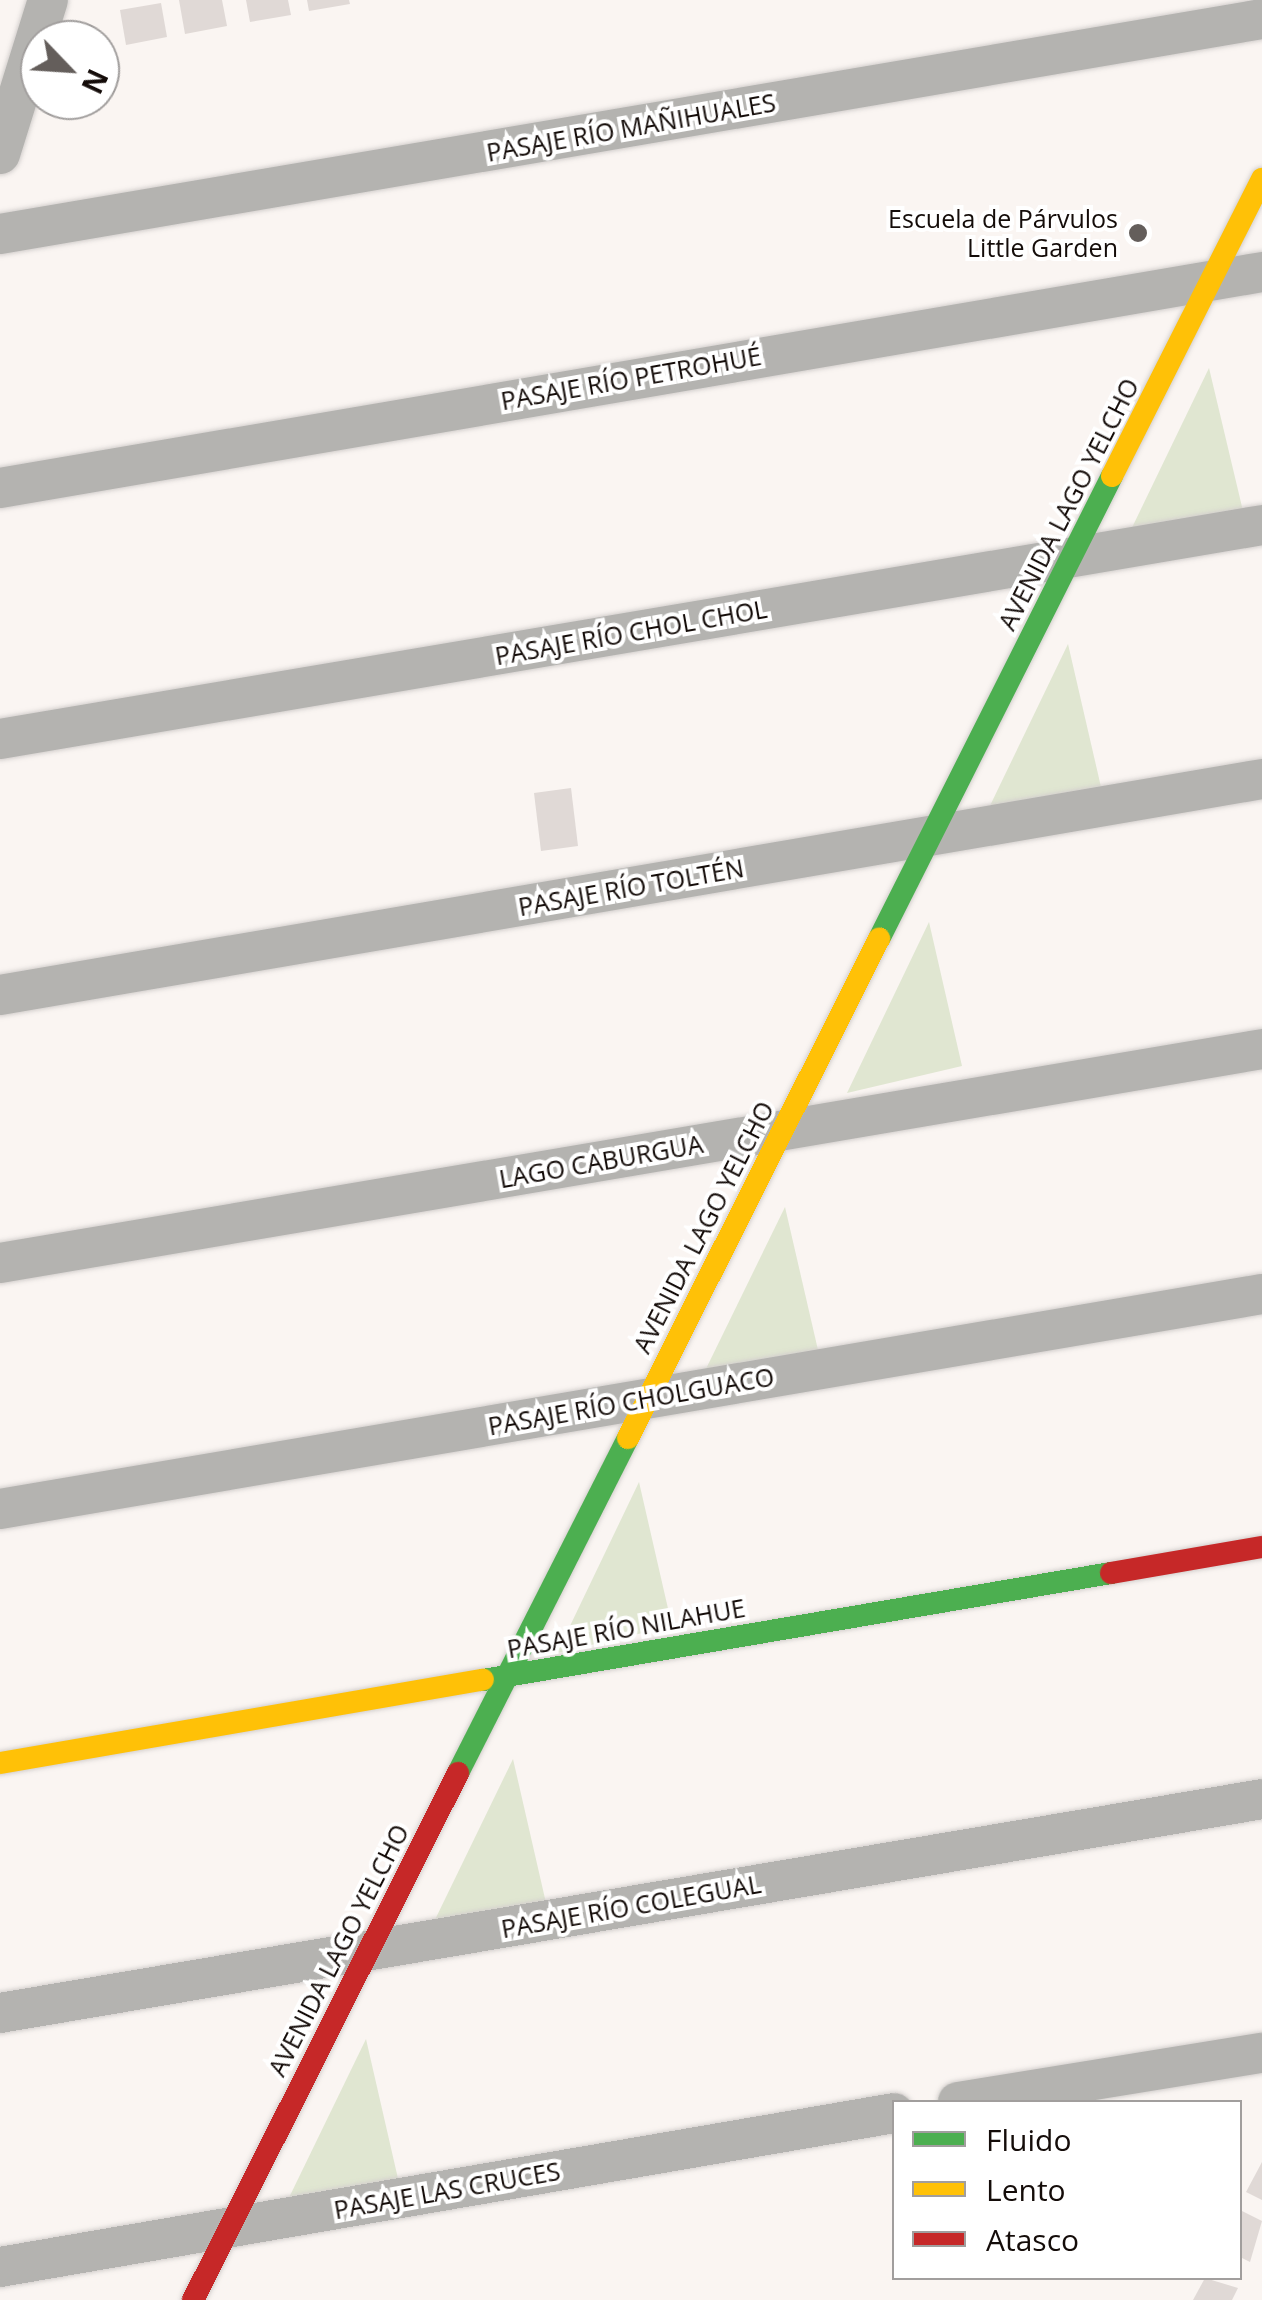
<!DOCTYPE html>
<html>
<head>
<meta charset="utf-8">
<style>
	body { margin:0 }
	#map { position:relative; width:1262px; height:2300px; overflow:hidden; background:#faf5f2; font-family:"Open Sans",sans-serif }
	div>[style] { position:absolute }
	.green>* { inset:0; background:#e0e6d1 }
	.building>* { inset:0; background:#e0d9d6 }
	.roads { filter:drop-shadow(0 0 2px #d4d0ce) drop-shadow(0 0 2px #d4d0ce) }
	.street>* { height:40px; margin:-20px; padding:0 20px; transform-origin:20px; border-radius:20px; background:#b4b3b0 }
	.fast>* { height:22px; margin:-11px; padding:0 11px; transform-origin:11px; border-radius:11px; background:#4caf50 }
	.slow>* { height:22px; margin:-11px; padding:0 11px; transform-origin:11px; border-radius:11px; background:#ffc107 }
	.jam>* { height:22px; margin:-11px; padding:0 11px; transform-origin:11px; border-radius:11px; background:#c62828 }
	.dots>* { width:28px; height:28px; translate:-50% -50%; box-sizing:border-box; border:5px solid #fff; border-radius:50% }
	span { translate:-50% -50%; white-space:nowrap; text-align:center; line-height:1.15; -webkit-text-stroke:8px #fff; paint-order:stroke }
	.street-label { font-size:25px; color:#140c09 }
	.poi-label { font-size:25px; color:#140c09 }
	.right { translate:-100% -50%; text-align:right }
	.legend { position:absolute; left:892px; top:2100px; width:350px; height:180px; box-sizing:border-box; background:#fff; border:2px solid #a19e9d; margin:0; padding:12px 18px; list-style:none; font-size:30px; color:#140c09 }
	.legend li { display:flex; align-items:center; gap:20px; height:50px }
	.legend b { width:50px; border:2px solid #a19e9d }
	.north { position:absolute; left:20px; top:20px; width:100px; height:100px; box-sizing:border-box; background:#fff; border:2px solid #a19e9d; border-radius:50%; rotate:115deg; font-size:28px; font-weight:700; line-height:40px; text-align:center; color:#140c09 }
	.north::after { content:''; display:block; margin:auto; width:35px; height:45px; background:#645e5b; clip-path:polygon(50% 0,100% 100%,50% 72%,0 100%) }
</style>
</head>
<body>
<div id="map">
	<div class="green">
		<div style="clip-path:polygon(1209px 368px,1243px 511px,1127px 538px)"></div>
		<div style="clip-path:polygon(1068px 644px,1101px 787px,986px 814px)"></div>
		<div style="clip-path:polygon(929px 922px,962px 1066px,847px 1093px)"></div>
		<div style="clip-path:polygon(785px 1207px,818px 1350px,702px 1377px)"></div>
		<div style="clip-path:polygon(639px 1482px,672px 1626px,557px 1653px)"></div>
		<div style="clip-path:polygon(513px 1759px,546px 1903px,430px 1930px)"></div>
		<div style="clip-path:polygon(366px 2039px,399px 2183px,283px 2210px)"></div>
	</div>
	<div class="building">
		<div style="clip-path:polygon(179px 0,222px 0,227px 26px,185px 34px)"></div>
		<div style="clip-path:polygon(246px 0,288px 0,291px 15px,250px 22px)"></div>
		<div style="clip-path:polygon(307px 0,349px 0,350px 4px,309px 11px)"></div>
		<div style="clip-path:polygon(161px 3px,167px 37px,126px 45px,120px 10px)"></div>
		<div style="clip-path:polygon(571px 788px,578px 846px,541px 851px,534px 793px)"></div>
		<div style="clip-path:polygon(1262px 2162px,1262px 2200px,1246px 2192px)"></div>
		<div style="clip-path:polygon(1240px 2210px,1262px 2221px,1250px 2262px,1240px 2257px)"></div>
		<div style="clip-path:polygon(1205px 2278px,1238px 2288px,1232px 2300px,1193px 2300px)"></div>
	</div>
	<div class="roads">
		<div class="street">
			<div style="left:0;top:154px;width:161px;rotate:-72.7deg"></div>
			<div style="left:0;top:234px;width:1280px;rotate:-9.67deg"></div>
			<div style="left:0;top:488px;width:1280px;rotate:-9.71deg"></div>
			<div style="left:0;top:739px;width:1280px;rotate:-9.62deg"></div>
			<div style="left:0;top:995px;width:1280px;rotate:-9.71deg"></div>
			<div style="left:0;top:1263px;width:1280px;rotate:-9.62deg"></div>
			<div style="left:0;top:1509px;width:1280px;rotate:-9.67deg"></div>
			<div style="left:0;top:2013px;width:1280px;rotate:-9.62deg"></div>
			<div style="left:958px;top:2102px;width:308px;rotate:-9.2deg"></div>
			<div style="left:0;top:2267px;width:907px;rotate:-9.77deg"></div>
		</div>
		<div class="fast">
			<div style="left:879px;top:939px;width:518px;rotate:-63.29deg"></div>
			<div style="left:483px;top:1680px;width:637px;rotate:-9.67deg"></div>
			<div style="left:458px;top:1773px;width:376px;rotate:-63.1deg"></div>
		</div>
		<div class="slow">
			<div style="left:1112px;top:476px;width:333px;rotate:-63.2deg"></div>
			<div style="left:628px;top:1438px;width:559px;rotate:-63.3deg"></div>
			<div style="left:0;top:1763px;width:490px;rotate:-9.8deg"></div>
		</div>
		<div class="jam">
			<div style="left:1111px;top:1573px;width:153px;rotate:-9.8deg"></div>
			<div style="left:193px;top:2300px;width:590px;rotate:-63.3deg"></div>
		</div>
	</div>
	<div class="dots">
		<div style="left:1138px;top:233px;background:#645e5b"></div>
	</div>
	<div class="street-label">
		<span style="left:631px;top:127px;rotate:-10deg">PASAJE RÍO MAÑIHUALES</span>
		<span style="left:631px;top:378px;rotate:-10deg">PASAJE RÍO PETROHUÉ</span>
		<span style="left:1068px;top:504px;rotate:-63deg">AVENIDA LAGO YELCHO</span>
		<span style="left:631px;top:632px;rotate:-10deg">PASAJE RÍO CHOL CHOL</span>
		<span style="left:631px;top:887px;rotate:-10deg">PASAJE RÍO TOLTÉN</span>
		<span style="left:601px;top:1161px;rotate:-10deg">LAGO CABURGUA</span>
		<span style="left:703px;top:1227px;rotate:-63deg">AVENIDA LAGO YELCHO</span>
		<span style="left:631px;top:1401px;rotate:-10deg">PASAJE RÍO CHOLGUACO</span>
		<span style="left:626px;top:1628px;rotate:-10deg">PASAJE RÍO NILAHUE</span>
		<span style="left:631px;top:1906px;rotate:-10deg">PASAJE RÍO COLEGUAL</span>
		<span style="left:338px;top:1950px;rotate:-63deg">AVENIDA LAGO YELCHO</span>
		<span style="left:447px;top:2190px;rotate:-10deg">PASAJE LAS CRUCES</span>
	</div>
	<div class="poi-label">
		<span class="right" style="left:1118px;top:233px">Escuela de Párvulos<br>Little Garden</span>
	</div>
	<ul class="legend">
	<li><b style="height:12px;background:#4caf50"></b>Fluido</li>
	<li><b style="height:12px;background:#ffc107"></b>Lento</li>
	<li><b style="height:12px;background:#c62828"></b>Atasco</li>
	</ul>
	<div class="north">N</div>
</div>
</body>
</html>
